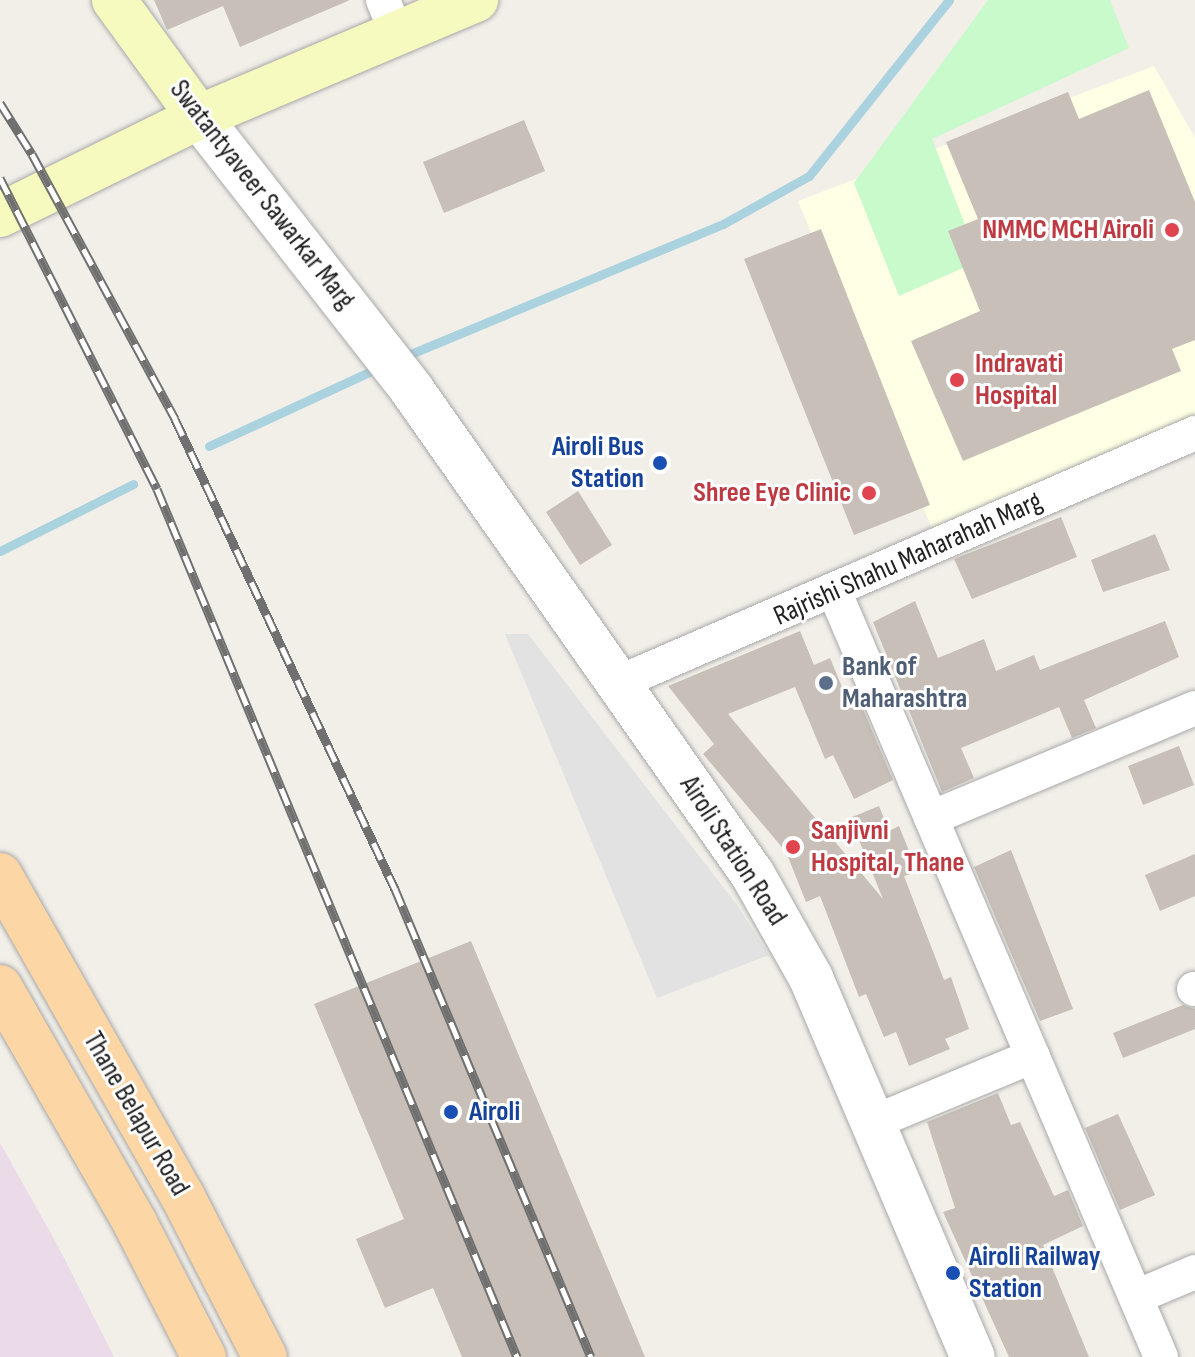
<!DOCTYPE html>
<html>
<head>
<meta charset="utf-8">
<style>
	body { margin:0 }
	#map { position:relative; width:1195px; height:1357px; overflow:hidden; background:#f2efe9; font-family:"Sofia Sans Condensed",sans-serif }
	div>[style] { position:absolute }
	.industrial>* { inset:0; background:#ebdbe8 }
	.education>* { inset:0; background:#ffffe5 }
	.park>* { inset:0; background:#c8facc }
	.parking>* { inset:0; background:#e2e2e2 }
	.stream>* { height:9px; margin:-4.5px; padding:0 4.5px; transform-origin:4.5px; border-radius:4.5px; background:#aad3df }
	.building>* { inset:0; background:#c7bfb8 }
	.roads { filter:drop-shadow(0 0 2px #a9a9a9) drop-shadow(0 0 2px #a9a9a9) }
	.minor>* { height:34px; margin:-17px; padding:0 17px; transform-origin:17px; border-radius:17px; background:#fff }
	.tertiary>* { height:44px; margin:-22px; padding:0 22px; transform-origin:22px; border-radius:22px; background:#fff }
	.secondary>* { height:44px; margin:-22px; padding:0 22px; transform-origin:22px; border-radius:22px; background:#f7fabf }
	.primary>* { height:44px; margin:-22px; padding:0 22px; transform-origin:22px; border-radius:22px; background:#fcd6a4 }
	.rail>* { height:9px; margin-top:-4.5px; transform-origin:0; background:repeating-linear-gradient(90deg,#fff 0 18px,#707070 0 36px); box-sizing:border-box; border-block:2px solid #707070 }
	.dots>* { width:22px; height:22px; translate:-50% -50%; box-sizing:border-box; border:4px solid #fff; border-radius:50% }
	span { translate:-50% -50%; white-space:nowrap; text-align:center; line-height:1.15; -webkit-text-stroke:6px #fff; paint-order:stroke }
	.street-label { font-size:28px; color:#222 }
	.health-label { font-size:28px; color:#be3a42; font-weight:700 }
	.right { translate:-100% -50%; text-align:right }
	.left { translate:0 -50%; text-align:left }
	.transit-label { font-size:28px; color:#164399; font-weight:700 }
	.service-label { font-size:28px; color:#4e5e75; font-weight:700 }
</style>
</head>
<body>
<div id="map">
	<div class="industrial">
		<div style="clip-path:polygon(0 1143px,58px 1246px,114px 1357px,0 1357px)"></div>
	</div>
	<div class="education">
		<div style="clip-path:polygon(1154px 66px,1195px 138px,1195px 423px,939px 546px,798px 201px)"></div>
	</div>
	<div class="park">
		<div style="clip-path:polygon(988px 0,1110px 0,1129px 48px,932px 139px,979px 261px,899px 296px,854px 183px)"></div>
	</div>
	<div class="parking">
		<div style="clip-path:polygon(505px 634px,528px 634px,737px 905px,769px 955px,657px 998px)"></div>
	</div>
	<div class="stream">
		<div style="left:401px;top:358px;width:349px;rotate:-22.6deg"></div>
		<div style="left:723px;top:224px;width:98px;rotate:-29.2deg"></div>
		<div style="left:809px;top:176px;width:225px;rotate:-51.5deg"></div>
		<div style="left:209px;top:446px;width:188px;rotate:-24.8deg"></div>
		<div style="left:0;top:551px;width:149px;rotate:-26.7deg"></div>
	</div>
	<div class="building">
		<div style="clip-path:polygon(154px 0,350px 0,240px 47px,223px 6px,167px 30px)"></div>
		<div style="clip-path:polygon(1149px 90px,1195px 202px,1195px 340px,1172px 349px,1181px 371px,963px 461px,911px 341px,980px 311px,948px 231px,978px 219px,946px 142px,1068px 92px,1079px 119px)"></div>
		<div style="clip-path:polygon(524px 120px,545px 171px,444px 213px,423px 162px)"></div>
		<div style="clip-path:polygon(821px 229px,930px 505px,854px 535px,744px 259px)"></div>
		<div style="clip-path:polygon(578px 491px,612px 545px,580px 565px,546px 512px)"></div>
		<div style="clip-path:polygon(1061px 517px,1077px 557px,972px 599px,954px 559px)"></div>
		<div style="clip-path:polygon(1155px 534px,1170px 570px,1103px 592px,1091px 560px)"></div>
		<div style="clip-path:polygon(915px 601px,938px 658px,984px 639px,996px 671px,1034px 655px,1040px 670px,1165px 621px,1179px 657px,1084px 700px,1096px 728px,1072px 738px,1059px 707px,961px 748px,974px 778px,942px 792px,873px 622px)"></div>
		<div style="clip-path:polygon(800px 631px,814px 665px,830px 658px,847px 699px,857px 695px,893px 780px,854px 799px,833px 755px,825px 759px,795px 687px,728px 714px,883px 899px,850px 818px,879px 806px,889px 831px,899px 826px,911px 856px,904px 859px,910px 874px,904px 876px,944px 980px,951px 977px,969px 1029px,945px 1039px,950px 1049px,909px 1066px,896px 1032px,884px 1037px,866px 994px,859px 997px,820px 896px,806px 902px,786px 852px,703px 754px,714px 744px,668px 686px)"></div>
		<div style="clip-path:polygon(1179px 746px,1194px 785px,1143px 805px,1128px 766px)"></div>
		<div style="clip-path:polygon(1011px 850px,1073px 1009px,1040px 1021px,974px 867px)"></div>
		<div style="clip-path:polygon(1195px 854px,1195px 896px,1160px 911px,1145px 875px)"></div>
		<div style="clip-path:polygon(471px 941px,645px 1357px,462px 1357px,433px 1288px,385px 1308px,356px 1239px,404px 1219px,314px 1004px)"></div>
		<div style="clip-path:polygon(1183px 1005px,1195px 1009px,1195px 1029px,1123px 1058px,1113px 1033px)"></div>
		<div style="clip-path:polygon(998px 1093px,1011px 1125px,1020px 1122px,1054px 1196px,1068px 1190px,1083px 1226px,1043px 1245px,1089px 1357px,1009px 1357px,943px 1212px,955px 1208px,927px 1122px)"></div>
		<div style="clip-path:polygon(1118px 1114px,1155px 1195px,1120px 1210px,1085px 1128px)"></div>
	</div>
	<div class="roads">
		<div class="minor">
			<div style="left:383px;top:0;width:35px;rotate:68deg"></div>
			<div style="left:835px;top:593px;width:831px;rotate:66.89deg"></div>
			<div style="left:620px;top:682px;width:627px;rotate:-23.41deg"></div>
			<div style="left:931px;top:818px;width:286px;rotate:-22.6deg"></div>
			<div style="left:1194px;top:989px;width:1px"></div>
			<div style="left:874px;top:1122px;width:172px;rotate:-22.5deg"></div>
			<div style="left:1136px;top:1297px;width:64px;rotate:-23deg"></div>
		</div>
		<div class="tertiary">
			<div style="left:199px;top:117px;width:346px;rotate:52deg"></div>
			<div style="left:412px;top:390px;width:593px;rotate:54.89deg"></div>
			<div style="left:753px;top:875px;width:118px;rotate:60.6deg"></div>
			<div style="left:811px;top:978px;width:412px;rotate:66.9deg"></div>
		</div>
		<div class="secondary">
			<div style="left:114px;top:0;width:145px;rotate:54deg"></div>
			<div style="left:0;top:215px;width:222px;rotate:-26.2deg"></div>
			<div style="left:199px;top:117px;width:301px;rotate:-22.9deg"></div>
		</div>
		<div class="primary">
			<div style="left:0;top:875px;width:370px;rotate:60.4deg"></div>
			<div style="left:183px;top:1197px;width:180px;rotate:62.9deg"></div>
			<div style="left:0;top:987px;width:272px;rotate:60.2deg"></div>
			<div style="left:135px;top:1223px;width:151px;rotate:62.8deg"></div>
		</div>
	</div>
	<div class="rail">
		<div style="left:0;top:103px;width:60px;rotate:57.9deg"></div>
		<div style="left:32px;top:154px;width:301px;rotate:61.6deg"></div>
		<div style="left:175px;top:419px;width:519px;rotate:64.92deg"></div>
		<div style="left:395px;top:889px;width:507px;rotate:67.28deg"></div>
		<div style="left:0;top:178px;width:348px;rotate:63.2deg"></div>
		<div style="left:157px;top:489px;width:940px;rotate:67.47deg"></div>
	</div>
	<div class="dots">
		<div style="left:1172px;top:230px;background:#e0444e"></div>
		<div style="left:957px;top:380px;background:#e0444e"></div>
		<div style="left:660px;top:463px;background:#1a4fb4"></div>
		<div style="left:869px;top:493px;background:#e0444e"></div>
		<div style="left:826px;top:683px;background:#5c6f8a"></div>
		<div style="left:793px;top:847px;background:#e0444e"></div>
		<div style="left:451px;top:1112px;background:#1a4fb4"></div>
		<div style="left:953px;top:1273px;background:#1a4fb4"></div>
	</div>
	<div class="street-label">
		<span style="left:262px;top:195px;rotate:52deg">Swatantyaveer Sawarkar Marg</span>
		<span style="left:908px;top:559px;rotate:-24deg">Rajrishi Shahu Maharahah Marg</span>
		<span style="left:733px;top:851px;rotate:57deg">Airoli Station Road</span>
		<span style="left:136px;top:1114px;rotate:60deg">Thane Belapur Road</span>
	</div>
	<div class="health-label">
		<span class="right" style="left:1154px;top:230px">NMMC MCH Airoli</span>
		<span class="left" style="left:975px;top:380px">Indravati<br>Hospital</span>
		<span class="right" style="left:851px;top:493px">Shree Eye Clinic</span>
		<span class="left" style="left:811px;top:847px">Sanjivni<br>Hospital, Thane</span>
	</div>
	<div class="transit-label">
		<span class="right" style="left:644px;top:463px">Airoli Bus<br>Station</span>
		<span class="left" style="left:469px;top:1112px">Airoli</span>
		<span class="left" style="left:969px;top:1273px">Airoli Railway<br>Station</span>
	</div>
	<div class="service-label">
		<span class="left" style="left:842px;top:683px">Bank of<br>Maharashtra</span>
	</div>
</div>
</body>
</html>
